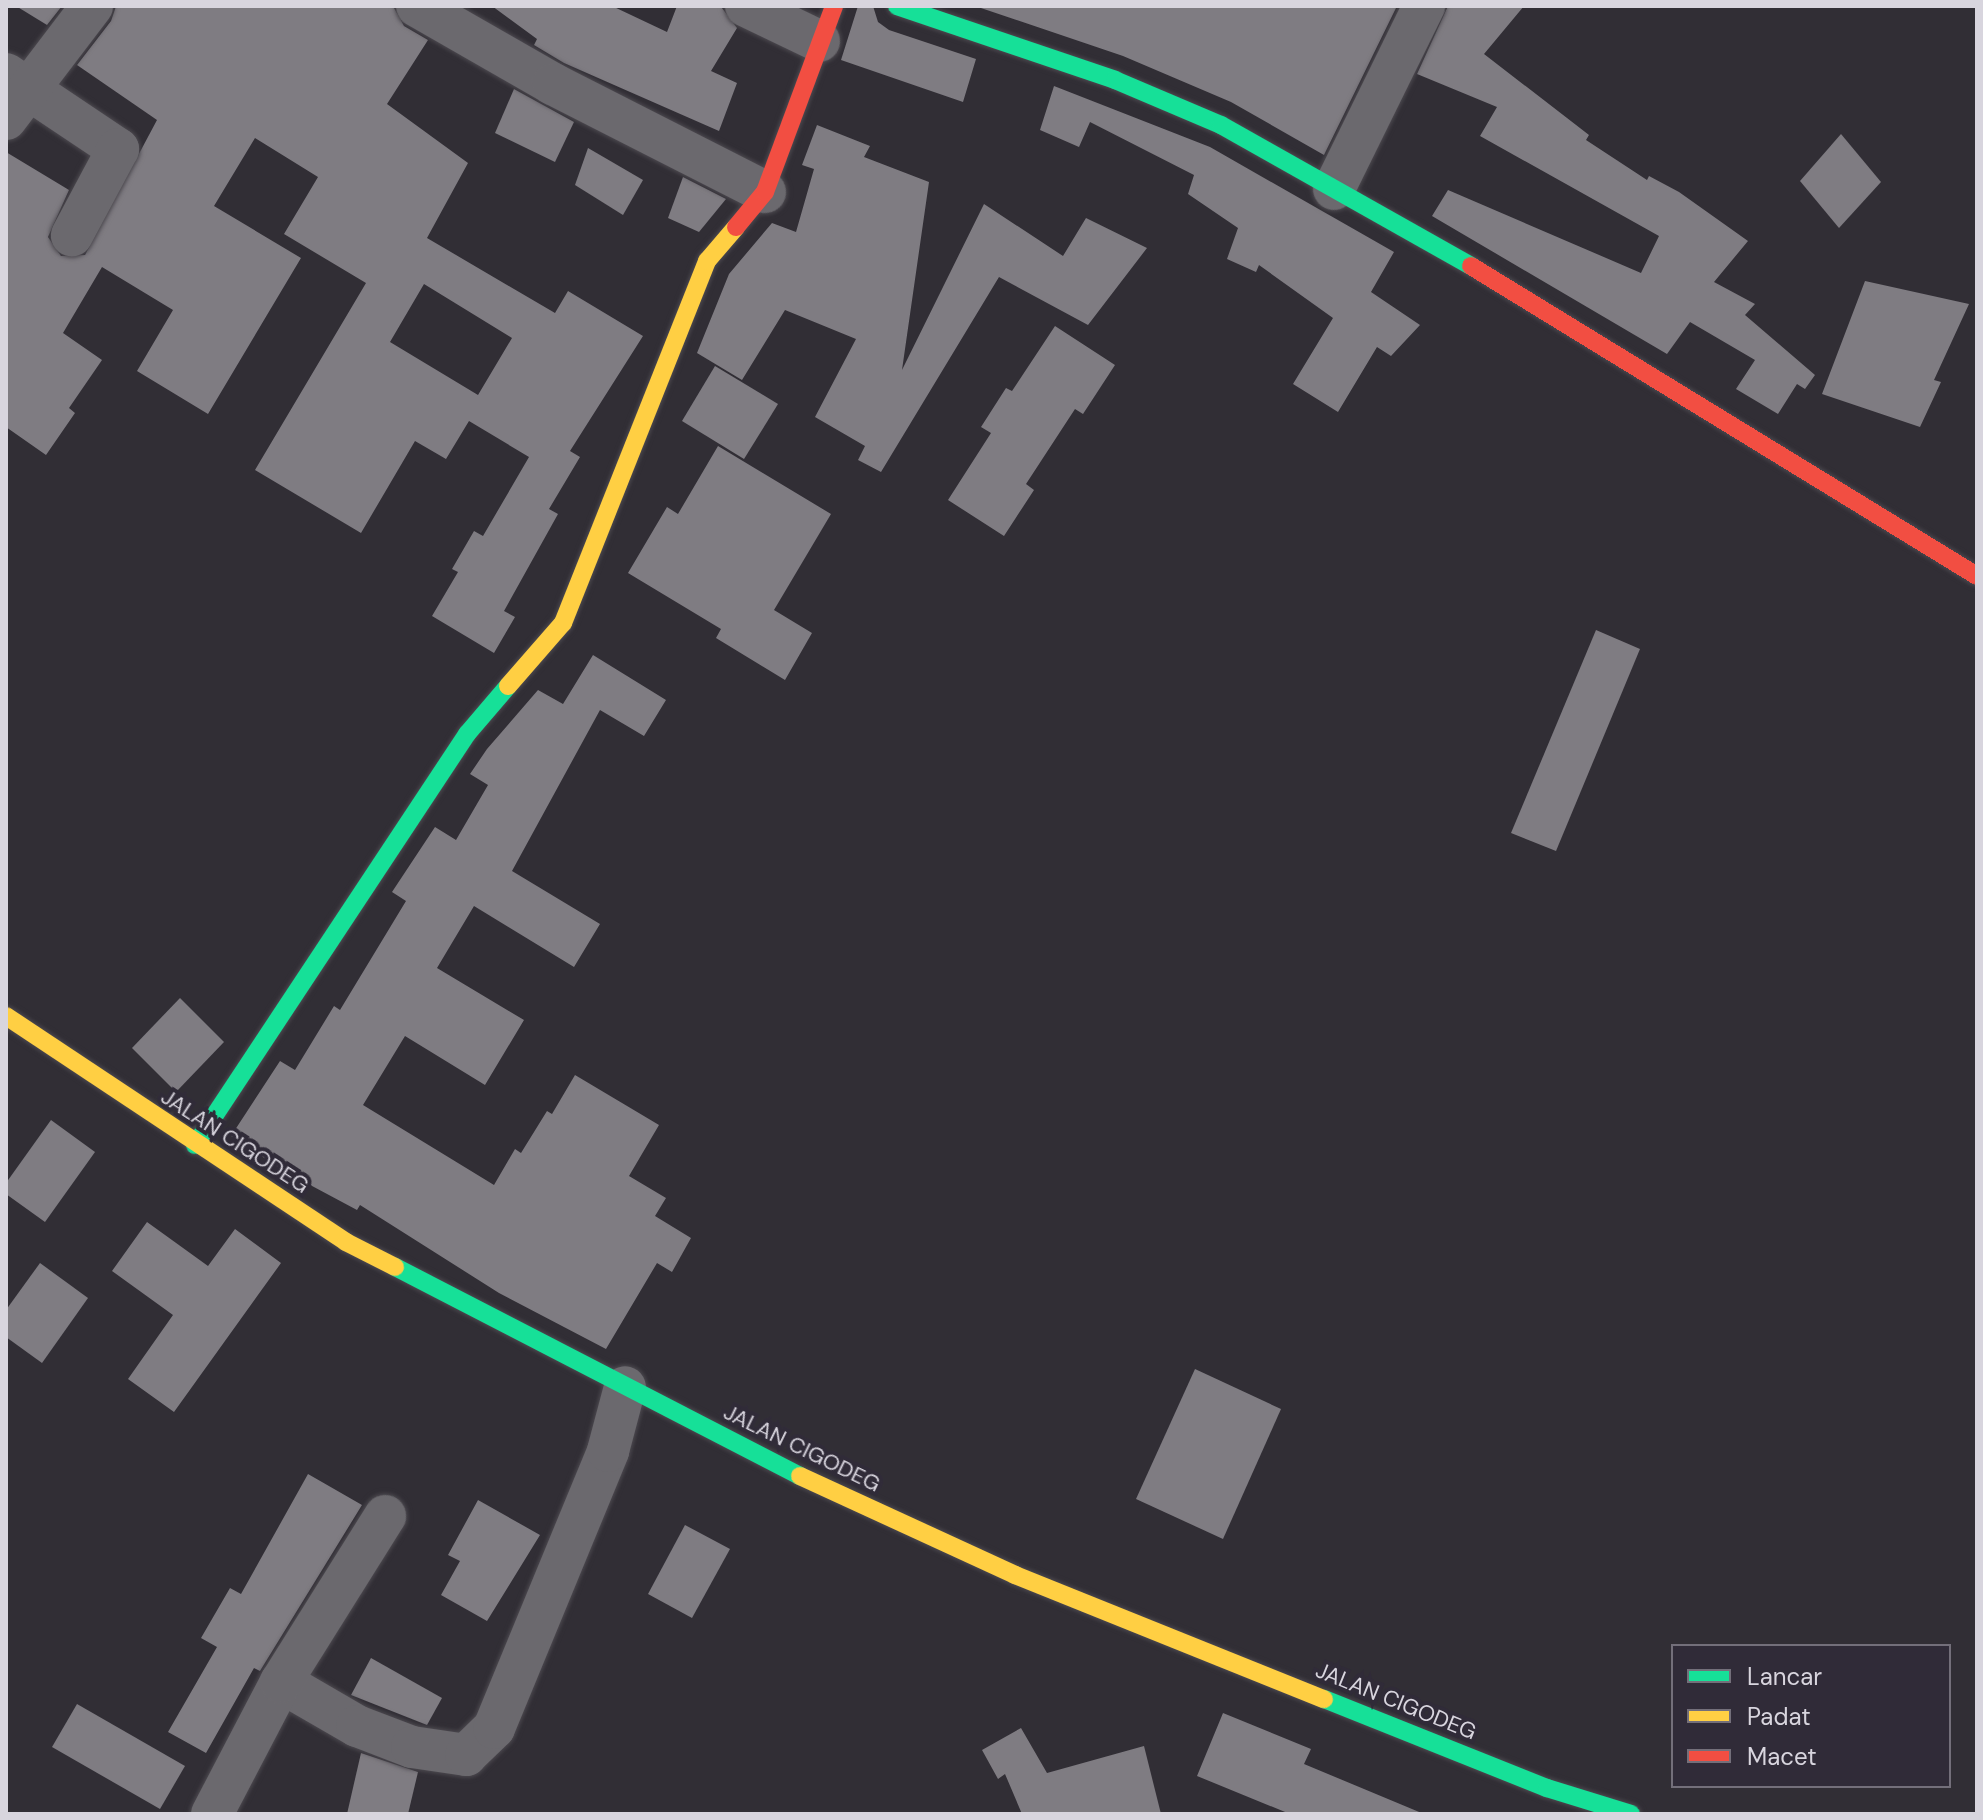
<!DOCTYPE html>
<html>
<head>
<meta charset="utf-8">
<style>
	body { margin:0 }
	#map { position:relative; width:1983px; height:1820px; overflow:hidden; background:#312e35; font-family:"DM Sans",sans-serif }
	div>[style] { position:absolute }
	.building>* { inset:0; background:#7f7c82 }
	.roads { filter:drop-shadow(0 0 2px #4c494f) drop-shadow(0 0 2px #4c494f) }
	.street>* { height:42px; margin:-21px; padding:0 21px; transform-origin:21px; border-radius:21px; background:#6b696e }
	.fast>* { height:18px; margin:-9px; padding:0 9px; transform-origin:9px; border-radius:9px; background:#16e098 }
	.slow>* { height:18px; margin:-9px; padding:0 9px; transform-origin:9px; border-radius:9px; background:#ffcf43 }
	.jam>* { height:18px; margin:-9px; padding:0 9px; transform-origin:9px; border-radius:9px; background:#f24e42 }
	span { translate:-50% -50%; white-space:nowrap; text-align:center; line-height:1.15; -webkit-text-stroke:8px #302b38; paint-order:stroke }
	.street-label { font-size:22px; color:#d8d5de }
	.frame { position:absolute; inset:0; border:8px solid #d8d5de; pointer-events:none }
	.legend { position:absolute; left:1671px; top:1644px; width:280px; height:144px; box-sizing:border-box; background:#302b38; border:2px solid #736f7a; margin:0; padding:10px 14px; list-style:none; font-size:24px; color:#d8d5de }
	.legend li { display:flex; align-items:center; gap:16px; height:40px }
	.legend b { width:40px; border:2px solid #736f7a }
</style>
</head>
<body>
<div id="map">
	<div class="building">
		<div style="clip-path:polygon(16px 6px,62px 6px,47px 25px)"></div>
		<div style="clip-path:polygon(evenodd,116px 6px,393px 6px,404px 26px,428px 40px,387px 104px,468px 163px,427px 238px,555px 313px,568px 291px,643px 336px,570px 451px,580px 457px,549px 509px,558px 514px,504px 611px,515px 617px,494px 653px,432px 616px,458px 572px,452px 569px,474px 531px,483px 536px,529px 457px,469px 421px,446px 459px,415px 441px,361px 533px,255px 470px,366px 283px,284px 234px,318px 177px,255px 138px,214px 206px,301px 258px,208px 414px,137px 371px,173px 310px,102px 267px,63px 333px,102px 360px,69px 408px,75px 413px,46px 455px,6px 427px,6px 152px,69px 190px,48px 237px,61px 256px,85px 255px,157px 120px,77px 65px,111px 21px,116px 6px,424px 284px,512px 338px,478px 395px,390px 342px,424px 284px)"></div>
		<div style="clip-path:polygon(492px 6px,612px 6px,667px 32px,677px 6px,722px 8px,737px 28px,711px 71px,737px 83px,719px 131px,564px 63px,534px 45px,537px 39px)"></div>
		<div style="clip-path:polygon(858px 6px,873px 6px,878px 22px,889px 30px,976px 59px,963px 102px,841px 60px)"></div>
		<div style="clip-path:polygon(975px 6px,1397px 6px,1324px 155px,1231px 102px,1123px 56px)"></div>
		<div style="clip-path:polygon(1448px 6px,1524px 6px,1484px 54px,1589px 135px,1586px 140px,1647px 180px,1649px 176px,1679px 192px,1748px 241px,1714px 282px,1755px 304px,1745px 315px,1815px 375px,1805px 389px,1797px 384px,1778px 414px,1736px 389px,1755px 360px,1690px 322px,1667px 354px,1432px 216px,1448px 190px,1641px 273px,1659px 236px,1480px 136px,1497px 107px,1417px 74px)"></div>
		<div style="clip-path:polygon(1054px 86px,1210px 147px,1394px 252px,1371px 292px,1420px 325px,1391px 356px,1377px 347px,1338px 412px,1293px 384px,1333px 318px,1259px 265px,1256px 272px,1227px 259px,1238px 228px,1188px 194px,1194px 175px,1090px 122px,1079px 147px,1040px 130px)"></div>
		<div style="clip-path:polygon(514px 89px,574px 122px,555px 162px,495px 133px)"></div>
		<div style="clip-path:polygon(817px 125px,870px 146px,864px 157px,929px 182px,902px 370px,984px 204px,1063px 256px,1086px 218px,1147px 248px,1088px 325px,999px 277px,881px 472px,858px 460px,865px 446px,815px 417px,856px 339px,785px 310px,742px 380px,697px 353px,729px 274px,772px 223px,796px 232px,814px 169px,802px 165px)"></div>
		<div style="clip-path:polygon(1841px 134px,1881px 182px,1839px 228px,1800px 181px)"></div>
		<div style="clip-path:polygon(588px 148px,643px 180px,623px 215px,575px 185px)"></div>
		<div style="clip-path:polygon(683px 177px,726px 199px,699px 232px,668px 218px)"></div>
		<div style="clip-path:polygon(1865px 281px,1969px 304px,1934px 380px,1941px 382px,1920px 427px,1822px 394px)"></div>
		<div style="clip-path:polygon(1055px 326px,1115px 365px,1083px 414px,1075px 409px,1026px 484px,1034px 490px,1004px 536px,948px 500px,991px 433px,981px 427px,1006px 388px,1012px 391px)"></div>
		<div style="clip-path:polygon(715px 366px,778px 404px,744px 459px,682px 421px)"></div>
		<div style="clip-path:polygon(718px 446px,831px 514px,774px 610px,812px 633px,785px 680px,716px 638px,721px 629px,628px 573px,667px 507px,678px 514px)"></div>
		<div style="clip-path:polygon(1596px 630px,1640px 649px,1556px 851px,1511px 833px)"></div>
		<div style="clip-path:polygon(593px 655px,666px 700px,644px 736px,600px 710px,512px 871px,600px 924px,574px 967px,474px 906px,437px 968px,524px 1020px,485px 1085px,405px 1036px,363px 1105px,494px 1185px,515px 1149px,521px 1153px,547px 1111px,552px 1114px,575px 1075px,659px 1125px,629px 1176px,666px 1198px,655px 1216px,691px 1238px,672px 1272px,657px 1263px,606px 1349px,499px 1293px,360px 1205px,357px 1210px,284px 1171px,231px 1136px,280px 1061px,295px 1070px,334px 1006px,340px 1010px,406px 901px,392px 892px,435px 827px,456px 840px,488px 785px,470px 774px,487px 749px,538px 690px,563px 704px)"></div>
		<div style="clip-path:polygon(180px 998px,224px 1042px,176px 1092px,132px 1048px)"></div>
		<div style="clip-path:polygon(51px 1120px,95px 1152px,45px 1222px,6px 1194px,6px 1183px)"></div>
		<div style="clip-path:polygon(147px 1222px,208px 1266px,235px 1229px,281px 1263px,174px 1412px,128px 1379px,173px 1315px,112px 1271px)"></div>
		<div style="clip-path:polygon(40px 1263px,88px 1298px,42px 1363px,6px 1337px,6px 1310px)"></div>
		<div style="clip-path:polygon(1195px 1369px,1281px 1409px,1223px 1539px,1136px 1499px)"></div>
		<div style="clip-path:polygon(308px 1474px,362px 1505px,260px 1671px,254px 1668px,206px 1753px,168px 1732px,217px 1647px,201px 1638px,230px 1588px,241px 1594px)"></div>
		<div style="clip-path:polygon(478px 1500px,540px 1535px,487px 1621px,441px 1595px,460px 1561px,448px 1555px)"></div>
		<div style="clip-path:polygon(685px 1525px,730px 1549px,692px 1618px,648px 1594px)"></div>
		<div style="clip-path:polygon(371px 1658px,442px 1698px,427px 1725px,351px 1695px)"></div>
		<div style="clip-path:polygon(77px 1704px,185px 1766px,160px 1809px,52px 1747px)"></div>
		<div style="clip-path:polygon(1223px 1713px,1311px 1749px,1304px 1764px,1424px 1814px,1290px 1814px,1197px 1776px)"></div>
		<div style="clip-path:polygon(1021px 1728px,1047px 1773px,1144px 1746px,1161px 1814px,1022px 1814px,1005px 1774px,998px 1779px,982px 1750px)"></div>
		<div style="clip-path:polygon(361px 1753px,418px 1772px,408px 1814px,347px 1814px)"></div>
	</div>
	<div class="roads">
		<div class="street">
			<div style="left:417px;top:6px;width:157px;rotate:29.8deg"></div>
			<div style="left:553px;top:84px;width:238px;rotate:27deg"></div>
			<div style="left:746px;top:6px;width:81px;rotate:25.6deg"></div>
			<div style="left:6px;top:74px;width:135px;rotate:33.8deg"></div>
			<div style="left:118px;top:149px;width:98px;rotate:118.1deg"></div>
			<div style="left:6px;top:119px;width:142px;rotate:-52.7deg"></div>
			<div style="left:1334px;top:189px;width:204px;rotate:-63.8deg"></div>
			<div style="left:281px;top:1682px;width:88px;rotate:30.1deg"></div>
			<div style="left:357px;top:1726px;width:59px;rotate:20.9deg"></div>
			<div style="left:412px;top:1747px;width:55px;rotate:8.4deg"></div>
			<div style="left:466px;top:1755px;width:39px;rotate:-44deg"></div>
			<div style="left:494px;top:1728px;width:300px;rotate:-67.6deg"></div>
			<div style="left:608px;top:1451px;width:66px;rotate:-75.1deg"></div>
			<div style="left:212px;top:1814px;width:149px;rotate:-62.4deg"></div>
			<div style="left:281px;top:1682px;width:196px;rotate:-57.9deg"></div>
		</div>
		<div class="fast">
			<div style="left:897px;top:6px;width:230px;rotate:18.7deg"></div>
			<div style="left:1115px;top:80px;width:115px;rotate:23deg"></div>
			<div style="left:1221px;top:125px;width:287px;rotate:29.4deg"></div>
			<div style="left:195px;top:1145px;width:493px;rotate:-56.5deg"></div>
			<div style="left:467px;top:734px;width:63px;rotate:-49.5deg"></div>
			<div style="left:395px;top:1267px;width:456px;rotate:27.3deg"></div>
			<div style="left:1324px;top:1699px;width:240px;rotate:21.8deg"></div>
			<div style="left:1547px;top:1788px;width:88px;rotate:17.2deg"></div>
		</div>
		<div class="slow">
			<div style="left:508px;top:686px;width:84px;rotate:-48.9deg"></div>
			<div style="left:563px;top:623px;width:390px;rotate:-68.3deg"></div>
			<div style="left:707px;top:261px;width:45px;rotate:-49.5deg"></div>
			<div style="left:6px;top:1016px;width:408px;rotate:33.6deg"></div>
			<div style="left:346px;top:1242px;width:55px;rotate:27deg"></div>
			<div style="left:800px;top:1476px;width:237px;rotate:24.7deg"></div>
			<div style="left:1015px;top:1575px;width:333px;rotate:21.9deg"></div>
		</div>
		<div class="jam">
			<div style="left:736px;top:227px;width:45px;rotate:-50.4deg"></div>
			<div style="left:765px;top:192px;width:198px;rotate:-69.6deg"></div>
			<div style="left:1471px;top:266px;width:593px;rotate:31.49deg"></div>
		</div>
	</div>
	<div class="street-label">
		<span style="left:235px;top:1141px;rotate:33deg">JALAN CIGODEG</span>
		<span style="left:802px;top:1448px;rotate:26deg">JALAN CIGODEG</span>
		<span style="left:1396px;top:1701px;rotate:22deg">JALAN CIGODEG</span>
	</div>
	<div class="frame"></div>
	<ul class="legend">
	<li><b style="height:10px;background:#16e098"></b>Lancar</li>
	<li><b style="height:10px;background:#ffcf43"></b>Padat</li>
	<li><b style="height:10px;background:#f24e42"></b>Macet</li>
	</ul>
</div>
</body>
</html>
